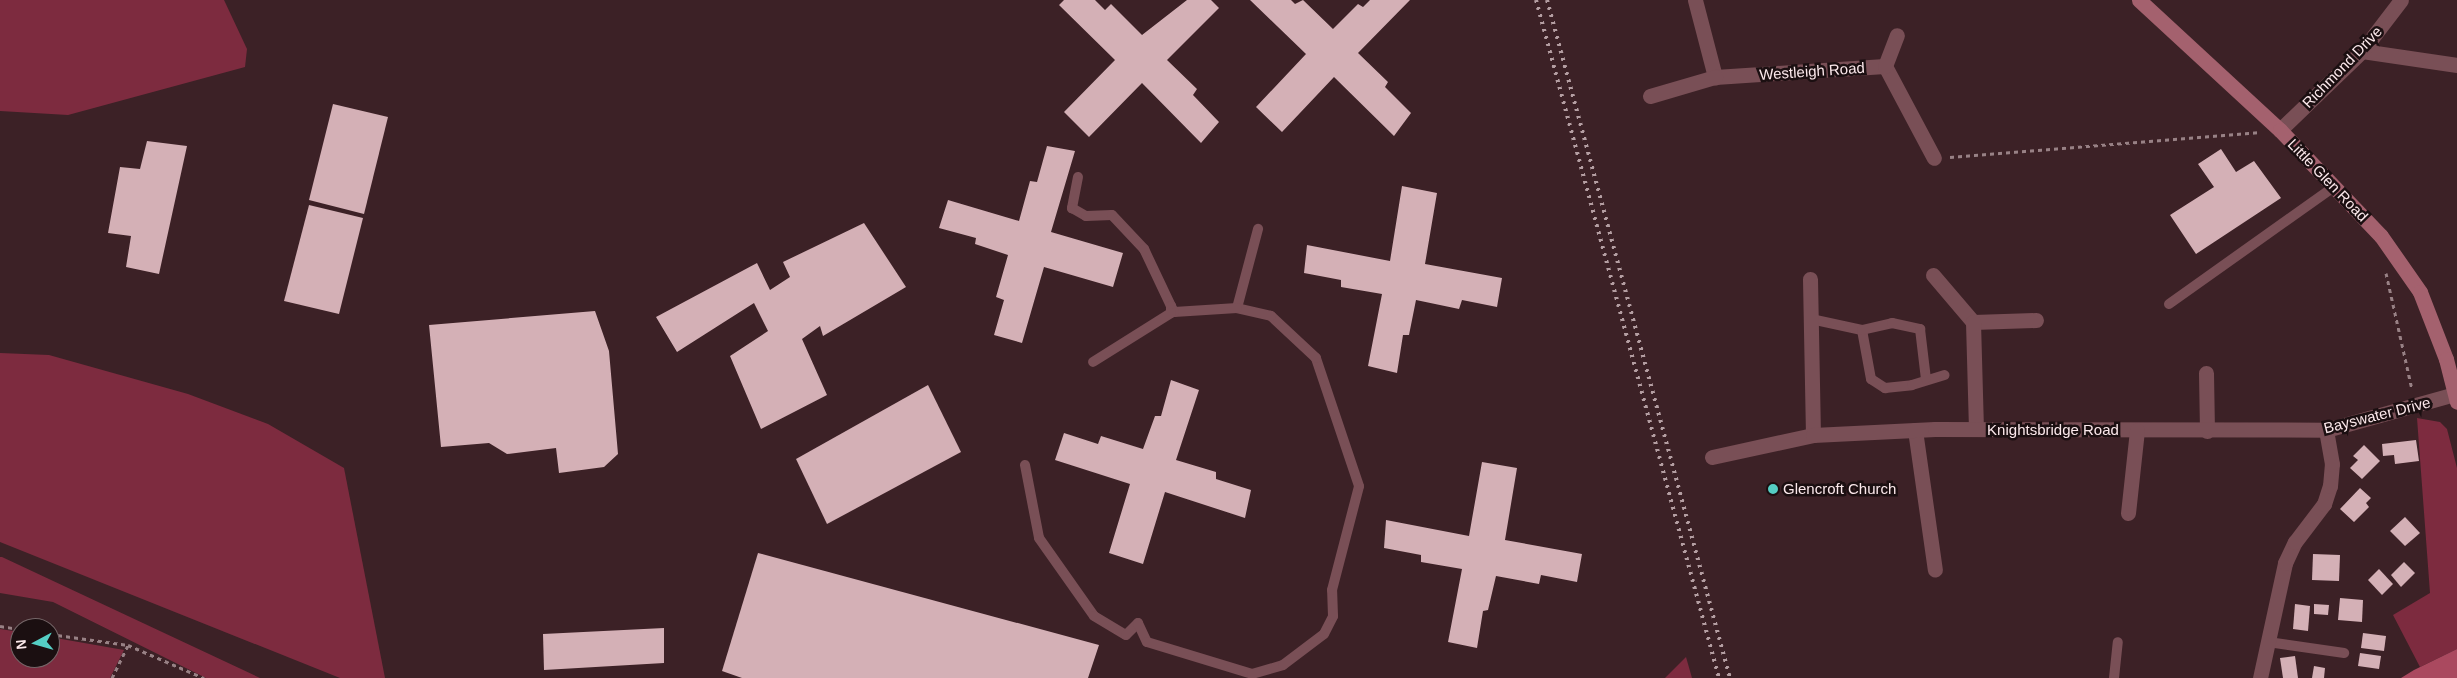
<!DOCTYPE html>
<html>
<head>
<meta charset="utf-8">
<style>
	body { margin:0 }
	#map { position:relative; width:2457px; height:678px; overflow:hidden; background:#3c2126; font-family:Helvetica,sans-serif }
	div>[style] { position:absolute }
	.green>* { inset:0; background:#7d2b3f }
	.water>* { inset:0; background:#aa495f }
	.building>* { inset:0; background:#d4b0b6 }
	.path>* { height:3px; margin-top:-1.5px; transform-origin:0; background:repeating-linear-gradient(90deg,#988185 0 4px,transparent 0 8px) }
	.lane>* { height:10px; margin:-5px; padding:0 5px; transform-origin:5px; border-radius:5px; background:#794f56 }
	.street>* { height:15px; margin:-7.5px; padding:0 7.5px; transform-origin:7.5px; border-radius:7.5px; background:#794f56 }
	.secondary>* { height:15px; margin:-7.5px; padding:0 7.5px; transform-origin:7.5px; border-radius:7.5px; background:#a4616e }
	.rail>* { height:4px; margin-top:-2px; transform-origin:0; background:repeating-linear-gradient(90deg,#b49ea2 0 2.5px,transparent 0 7.5px) }
	.dots>* { width:14px; height:14px; translate:-50% -50%; box-sizing:border-box; border:2px solid #1b0f11; border-radius:50% }
	span { translate:-50% -50%; white-space:nowrap; text-align:center; line-height:1.15; -webkit-text-stroke:5px #1b0f11; paint-order:stroke }
	.street-label { font-size:15px; color:#fbe8eb }
	.poi-label { font-size:15px; color:#fbe8eb }
	.left { translate:0 -50%; text-align:left }
	.north { position:absolute; left:10px; top:618px; width:50px; height:50px; box-sizing:border-box; background:#1b0f11; border:1px solid #756668; border-radius:50%; rotate:264deg; font-size:14px; font-weight:700; line-height:20px; text-align:center; color:#fbe8eb }
	.north::after { content:''; display:block; margin:auto; width:18px; height:22px; background:#55cec4; clip-path:polygon(50% 0,100% 100%,50% 72%,0 100%) }
</style>
</head>
<body>
<div id="map">
	<div class="green">
		<div style="clip-path:polygon(0 0,224px 0,247px 49px,245px 67px,68px 115px,0 111px)"></div>
		<div style="clip-path:polygon(0 353px,49px 355px,188px 394px,268px 424px,344px 468px,385px 678px,340px 678px,0 542px)"></div>
		<div style="clip-path:polygon(2417px 418px,2440px 422px,2447px 429px,2457px 468px,2457px 649px,2420px 667px,2393px 615px,2430px 593px)"></div>
		<div style="clip-path:polygon(0 557px,2px 557px,260px 678px,206px 678px,53px 602px,0 593px)"></div>
		<div style="clip-path:polygon(0 629px,20px 632px,20px 658px,50px 658px,50px 637px,124px 650px,110px 678px,0 678px)"></div>
		<div style="clip-path:polygon(1686px 657px,1692px 678px,1665px 678px)"></div>
	</div>
	<div class="water">
		<div style="clip-path:polygon(2457px 649px,2457px 678px,2401px 678px,2414px 670px)"></div>
	</div>
	<div class="building">
		<div style="clip-path:polygon(1064px 0,1095px 0,1105px 10px,1111px 4px,1142px 35px,1187px 0,1211px 0,1219px 8px,1167px 60px,1197px 89px,1193px 95px,1219px 122px,1201px 143px,1142px 83px,1089px 137px,1064px 112px,1115px 60px,1059px 5px)"></div>
		<div style="clip-path:polygon(1250px 0,1291px 0,1295px 4px,1303px 0,1333px 29px,1358px 4px,1363px 7px,1370px 0,1410px 0,1358px 53px,1388px 82px,1385px 87px,1411px 113px,1394px 136px,1334px 77px,1282px 132px,1256px 107px,1306px 54px)"></div>
		<div style="clip-path:polygon(333px 104px,388px 117px,364px 214px,309px 200px)"></div>
		<div style="clip-path:polygon(147px 141px,187px 146px,159px 274px,126px 267px,131px 236px,108px 233px,120px 167px,140px 169px)"></div>
		<div style="clip-path:polygon(1047px 146px,1075px 151px,1051px 232px,1123px 253px,1113px 287px,1044px 267px,1022px 343px,994px 335px,1004px 300px,996px 297px,1008px 255px,975px 244px,976px 238px,939px 228px,948px 200px,1019px 221px,1030px 181px,1037px 182px)"></div>
		<div style="clip-path:polygon(2221px 149px,2236px 172px,2254px 161px,2281px 198px,2196px 254px,2170px 215px,2214px 187px,2198px 164px)"></div>
		<div style="clip-path:polygon(1402px 186px,1437px 193px,1425px 264px,1502px 278px,1497px 307px,1462px 300px,1459px 309px,1416px 300px,1409px 335px,1403px 335px,1397px 373px,1368px 366px,1382px 294px,1341px 287px,1341px 280px,1304px 273px,1307px 245px,1390px 261px)"></div>
		<div style="clip-path:polygon(309px 205px,363px 218px,339px 314px,284px 301px)"></div>
		<div style="clip-path:polygon(864px 223px,906px 287px,823px 336px,820px 326px,802px 339px,827px 395px,761px 429px,730px 356px,768px 331px,754px 303px,677px 352px,656px 317px,757px 263px,770px 290px,790px 277px,783px 262px)"></div>
		<div style="clip-path:polygon(595px 311px,609px 351px,618px 454px,604px 467px,559px 473px,556px 448px,507px 454px,489px 443px,441px 447px,429px 325px)"></div>
		<div style="clip-path:polygon(1171px 380px,1199px 390px,1176px 460px,1216px 472px,1216px 479px,1251px 490px,1245px 518px,1165px 492px,1143px 564px,1109px 553px,1130px 484px,1055px 460px,1064px 433px,1098px 444px,1101px 436px,1143px 449px,1155px 416px,1161px 416px)"></div>
		<div style="clip-path:polygon(928px 385px,961px 452px,827px 524px,796px 459px)"></div>
		<div style="clip-path:polygon(2416px 440px,2419px 461px,2395px 464px,2394px 455px,2383px 456px,2382px 444px)"></div>
		<div style="clip-path:polygon(2364px 445px,2380px 461px,2362px 479px,2350px 468px,2358px 460px,2353px 456px)"></div>
		<div style="clip-path:polygon(1482px 462px,1517px 468px,1505px 540px,1582px 554px,1577px 582px,1541px 575px,1539px 584px,1496px 576px,1488px 610px,1483px 611px,1477px 648px,1448px 642px,1462px 569px,1421px 562px,1421px 555px,1384px 548px,1386px 520px,1469px 536px)"></div>
		<div style="clip-path:polygon(2360px 488px,2371px 498px,2366px 503px,2369px 507px,2354px 522px,2340px 509px)"></div>
		<div style="clip-path:polygon(2405px 517px,2420px 533px,2405px 546px,2390px 531px)"></div>
		<div style="clip-path:polygon(758px 553px,1099px 645px,1088px 678px,742px 678px,722px 671px)"></div>
		<div style="clip-path:polygon(2313px 554px,2340px 555px,2339px 581px,2312px 580px)"></div>
		<div style="clip-path:polygon(2404px 562px,2415px 573px,2401px 587px,2391px 575px)"></div>
		<div style="clip-path:polygon(2379px 569px,2393px 584px,2382px 595px,2368px 580px)"></div>
		<div style="clip-path:polygon(2340px 598px,2363px 600px,2362px 622px,2338px 620px)"></div>
		<div style="clip-path:polygon(2295px 604px,2310px 606px,2308px 631px,2293px 629px)"></div>
		<div style="clip-path:polygon(2314px 604px,2329px 605px,2328px 615px,2314px 614px)"></div>
		<div style="clip-path:polygon(664px 628px,664px 663px,544px 670px,543px 634px)"></div>
		<div style="clip-path:polygon(2363px 633px,2386px 636px,2384px 651px,2361px 648px)"></div>
		<div style="clip-path:polygon(2360px 653px,2381px 656px,2379px 669px,2358px 666px)"></div>
		<div style="clip-path:polygon(2295px 656px,2298px 678px,2283px 678px,2280px 658px)"></div>
		<div style="clip-path:polygon(2314px 666px,2325px 668px,2324px 678px,2312px 678px)"></div>
	</div>
	<div class="path">
		<div style="left:1950px;top:157px;width:309px;rotate:-4.6deg"></div>
		<div style="left:2386px;top:273px;width:119px;rotate:77.4deg"></div>
		<div style="left:0;top:626px;width:20px;rotate:9deg"></div>
		<div style="left:50px;top:634px;width:79px;rotate:8deg"></div>
		<div style="left:128px;top:645px;width:83px;rotate:23.5deg"></div>
		<div style="left:112px;top:678px;width:37px;rotate:-64deg"></div>
	</div>
	<div class="lane">
		<div style="left:1078px;top:177px;width:32px;rotate:101deg"></div>
		<div style="left:1072px;top:208px;width:16px;rotate:30deg"></div>
		<div style="left:1086px;top:216px;width:26px;rotate:-2deg"></div>
		<div style="left:1112px;top:215px;width:47px;rotate:46.7deg"></div>
		<div style="left:1144px;top:249px;width:63px;rotate:64.7deg"></div>
		<div style="left:2169px;top:304px;width:204px;rotate:-35.4deg"></div>
		<div style="left:1237px;top:308px;width:82px;rotate:-75.1deg"></div>
		<div style="left:1811px;top:319px;width:52px;rotate:12.2deg"></div>
		<div style="left:1862px;top:330px;width:50px;rotate:79.6deg"></div>
		<div style="left:1871px;top:379px;width:17px;rotate:33deg"></div>
		<div style="left:1885px;top:388px;width:27px;rotate:-6deg"></div>
		<div style="left:1912px;top:385px;width:34px;rotate:-17deg"></div>
		<div style="left:1862px;top:330px;width:31px;rotate:-13deg"></div>
		<div style="left:1892px;top:323px;width:29px;rotate:12deg"></div>
		<div style="left:1920px;top:329px;width:50px;rotate:83.2deg"></div>
		<div style="left:1025px;top:465px;width:74px;rotate:79.1deg"></div>
		<div style="left:1039px;top:538px;width:95px;rotate:54.8deg"></div>
		<div style="left:1094px;top:616px;width:37px;rotate:31deg"></div>
		<div style="left:1126px;top:635px;width:17px;rotate:-45deg"></div>
		<div style="left:1138px;top:623px;width:21px;rotate:65deg"></div>
		<div style="left:1147px;top:642px;width:110px;rotate:16.9deg"></div>
		<div style="left:1252px;top:674px;width:32px;rotate:-16deg"></div>
		<div style="left:1283px;top:665px;width:51px;rotate:-37.1deg"></div>
		<div style="left:1324px;top:634px;width:20px;rotate:-63deg"></div>
		<div style="left:1333px;top:616px;width:26px;rotate:-92deg"></div>
		<div style="left:1332px;top:590px;width:107px;rotate:-75.4deg"></div>
		<div style="left:1359px;top:486px;width:135px;rotate:-108.6deg"></div>
		<div style="left:1316px;top:358px;width:62px;rotate:-137deg"></div>
		<div style="left:1271px;top:316px;width:35px;rotate:-167deg"></div>
		<div style="left:1237px;top:308px;width:63px;rotate:176.4deg"></div>
		<div style="left:1174px;top:312px;width:7px;rotate:-117deg"></div>
		<div style="left:1171px;top:306px;width:7px;rotate:90deg"></div>
		<div style="left:1171px;top:313px;width:92px;rotate:147.9deg"></div>
		<div style="left:2268px;top:642px;width:77px;rotate:8.2deg"></div>
		<div style="left:2114px;top:678px;width:36px;rotate:-84deg"></div>
	</div>
	<div class="street">
		<div style="left:1695px;top:0;width:80px;rotate:75.4deg"></div>
		<div style="left:1715px;top:77px;width:170px;rotate:-3.7deg"></div>
		<div style="left:1885px;top:66px;width:104px;rotate:62deg"></div>
		<div style="left:2362px;top:51px;width:96px;rotate:8.4deg"></div>
		<div style="left:1885px;top:66px;width:33px;rotate:-69deg"></div>
		<div style="left:1650px;top:96px;width:68px;rotate:-16.3deg"></div>
		<div style="left:2280px;top:130px;width:114px;rotate:-43.9deg"></div>
		<div style="left:2362px;top:51px;width:64px;rotate:-52.6deg"></div>
		<div style="left:1933px;top:275px;width:62px;rotate:49.6deg"></div>
		<div style="left:1973px;top:322px;width:63px;rotate:-1.8deg"></div>
		<div style="left:1810px;top:279px;width:156px;rotate:88.9deg"></div>
		<div style="left:1973px;top:322px;width:107px;rotate:88.4deg"></div>
		<div style="left:2206px;top:373px;width:58px;rotate:89deg"></div>
		<div style="left:1915px;top:430px;width:141px;rotate:81.9deg"></div>
		<div style="left:1712px;top:457px;width:103px;rotate:-12.3deg"></div>
		<div style="left:1813px;top:435px;width:122px;rotate:-2.8deg"></div>
		<div style="left:1935px;top:429px;width:391px;rotate:0.1deg"></div>
		<div style="left:2326px;top:430px;width:134px;rotate:-15.6deg"></div>
		<div style="left:2128px;top:513px;width:83px;rotate:-83.8deg"></div>
		<div style="left:2260px;top:678px;width:118px;rotate:-77.7deg"></div>
		<div style="left:2285px;top:563px;width:23px;rotate:-65deg"></div>
		<div style="left:2295px;top:542px;width:48px;rotate:-52.7deg"></div>
		<div style="left:2324px;top:504px;width:19px;rotate:-72deg"></div>
		<div style="left:2330px;top:486px;width:22px;rotate:-85deg"></div>
		<div style="left:2332px;top:464px;width:35px;rotate:-100deg"></div>
	</div>
	<div class="secondary">
		<div style="left:2139px;top:0;width:192px;rotate:42.7deg"></div>
		<div style="left:2280px;top:130px;width:146px;rotate:46.4deg"></div>
		<div style="left:2381px;top:236px;width:68px;rotate:55.1deg"></div>
		<div style="left:2420px;top:292px;width:72px;rotate:68.8deg"></div>
		<div style="left:2446px;top:359px;width:44px;rotate:75.7deg"></div>
	</div>
	<div class="rail">
		<div style="left:1536px;top:0;width:702px;rotate:74.9deg"></div>
		<div style="left:1547px;top:0;width:702px;rotate:74.9deg"></div>
	</div>
	<div class="dots">
		<div style="left:1773px;top:489px;background:#55cec4"></div>
	</div>
	<div class="street-label">
		<span style="left:2342px;top:67px;rotate:-46deg">Richmond Drive</span>
		<span style="left:1812px;top:71px;rotate:-4deg">Westleigh Road</span>
		<span style="left:2328px;top:180px;rotate:46deg">Little Glen Road</span>
		<span style="left:2377px;top:415px;rotate:-14deg">Bayswater Drive</span>
		<span style="left:2053px;top:430px">Knightsbridge Road</span>
	</div>
	<div class="poi-label">
		<span class="left" style="left:1783px;top:489px">Glencroft Church</span>
	</div>
	<div class="north">N</div>
</div>
</body>
</html>
